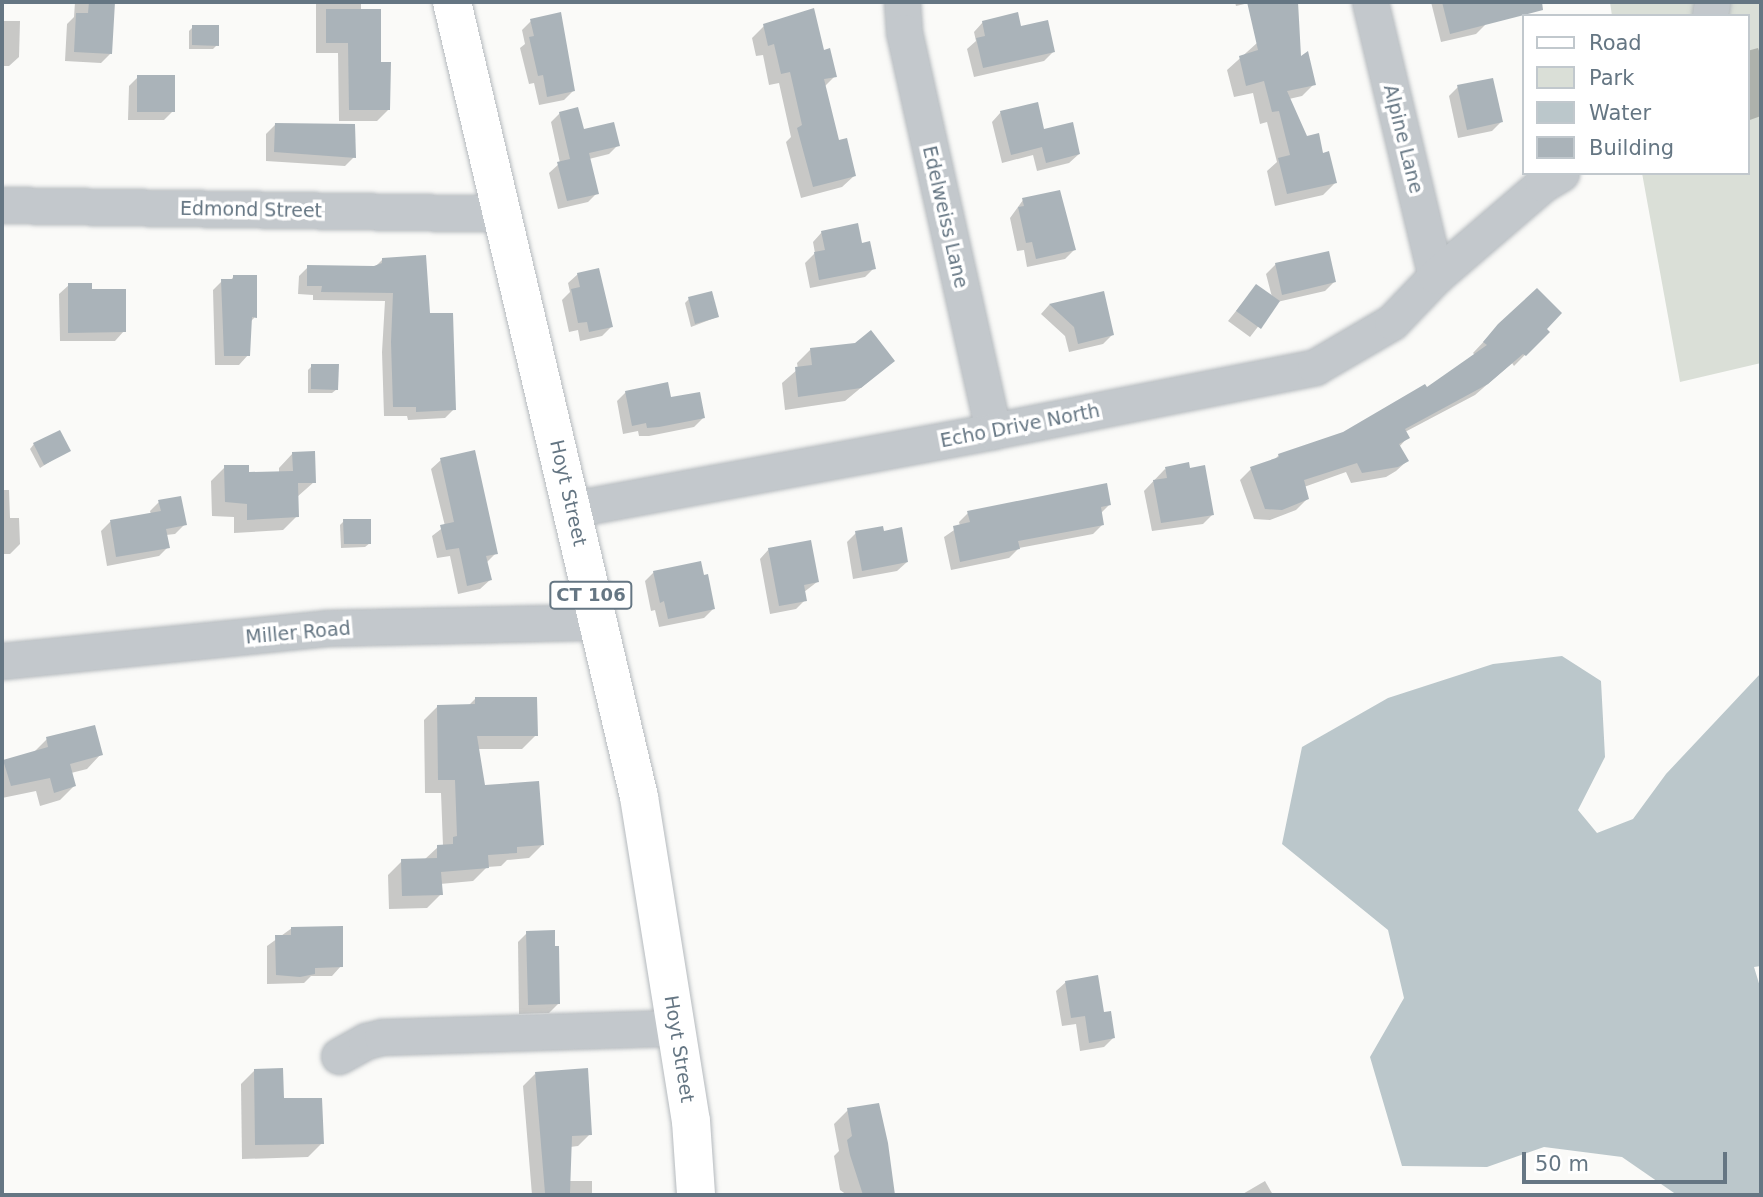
<!DOCTYPE html>
<html>
<head>
<meta charset="utf-8">
<style>
	body { margin:0 }
	#map { position:relative; width:1763px; height:1197px; overflow:hidden; background:#fafaf8; font-family:"DejaVu Sans",sans-serif }
	div>[style] { position:absolute }
	.green>* { inset:0; background:#dadfd7 }
	.water>* { inset:0; background:#bbc7cb }
	.shadow>* { inset:0; background:#0003 }
	.building>* { inset:0; background:#aab3b9 }
	.roads { filter:drop-shadow(0 0 2px #b5babe) drop-shadow(0 0 2px #b5babe) }
	.minor>* { height:35px; margin:-17.5px; padding:0 17.5px; transform-origin:17.5px; border-radius:17.5px; background:#c3c8cc }
	.major>* { height:38px; margin:-19px; padding:0 19px; transform-origin:19px; border-radius:19px; background:#fff }
	span { translate:-50% -50%; white-space:nowrap; text-align:center; line-height:1.15; -webkit-text-stroke:7px #fff; paint-order:stroke }
	.shield-label span { padding:2px 5px; background:#fff; border:2px solid; border-radius:5px; -webkit-text-stroke-width:0 }
	.shield-label { font-size:18px; color:#657683; font-weight:700 }
	.street-label { font-size:19px; color:#657683 }
	.frame { position:absolute; inset:0; border:4px solid #657683; pointer-events:none }
	.legend { position:absolute; left:1522px; top:14px; width:228px; height:161px; box-sizing:border-box; background:#fff; border:2px solid #c1c8cd; margin:0; padding:9px 12px; list-style:none; font-size:21px; color:#657683 }
	.legend li { display:flex; align-items:center; gap:14px; height:35px }
	.legend b { width:35px; border:2px solid #c1c8cd }
	.scale { position:absolute; left:1522px; top:1152px; width:205px; height:32px; box-sizing:border-box; border:4px solid #657683; border-top:0; padding-left:9px; font-size:21px; line-height:24px; white-space:nowrap; color:#657683; -webkit-text-stroke:5px #fff; paint-order:stroke }
</style>
</head>
<body>
<div id="map">
	<div class="green">
		<div style="clip-path:polygon(1610px 2px,1761px 2px,1761px 363px,1680px 382px,1642px 173px,1747px 173px,1747px 16px,1612px 16px)"></div>
	</div>
	<div class="water">
		<div style="clip-path:polygon(1562px 656px,1601px 681px,1605px 757px,1578px 810px,1597px 833px,1633px 819px,1666px 774px,1761px 673px,1759px 809px,1761px 812px,1761px 966px,1754px 967px,1761px 990px,1761px 1195px,1677px 1195px,1622px 1157px,1544px 1147px,1487px 1167px,1402px 1166px,1370px 1057px,1404px 998px,1388px 930px,1282px 844px,1302px 747px,1388px 698px,1493px 664px)"></div>
	</div>
	<div class="shadow">
		<div style="clip-path:polygon(75px 2px,113px 2px,111px 53px,101px 63px,65px 61px,67px 24px,74px 17px)"></div>
		<div style="clip-path:polygon(316px 2px,361px 2px,361px 11px,379px 64px,388px 110px,377px 121px,339px 121px,338px 53px,316px 53px)"></div>
		<div style="clip-path:polygon(1235px 2px,1253px 2px,1236px 6px)"></div>
		<div style="clip-path:polygon(1431px 2px,1479px 2px,1485px 25px,1476px 34px,1441px 42px)"></div>
		<div style="clip-path:polygon(560px 14px,573px 91px,564px 100px,539px 105px,534px 83px,529px 84px,520px 48px,525px 44px,522px 30px,531px 21px)"></div>
		<div style="clip-path:polygon(2px 21px,20px 21px,19px 57px,9px 66px,2px 66px)"></div>
		<div style="clip-path:polygon(983px 22px,1020px 29px,1054px 51px,1044px 61px,974px 77px,967px 49px,976px 41px,974px 32px)"></div>
		<div style="clip-path:polygon(764px 26px,822px 52px,835px 76px,824px 87px,838px 142px,854px 176px,842px 187px,801px 198px,786px 142px,791px 137px,779px 83px,769px 85px,763px 55px,756px 56px,752px 38px)"></div>
		<div style="clip-path:polygon(193px 27px,217px 45px,213px 49px,189px 49px,189px 31px)"></div>
		<div style="clip-path:polygon(1257px 43px,1299px 59px,1314px 84px,1302px 96px,1289px 99px,1306px 138px,1322px 155px,1335px 183px,1323px 195px,1275px 206px,1267px 171px,1277px 162px,1267px 122px,1260px 124px,1253px 93px,1234px 97px,1227px 70px)"></div>
		<div style="clip-path:polygon(1758px 48px,1761px 56px,1761px 116px,1747px 121px,1747px 51px)"></div>
		<div style="clip-path:polygon(138px 77px,173px 111px,164px 120px,128px 120px,129px 86px)"></div>
		<div style="clip-path:polygon(1458px 87px,1501px 122px,1492px 131px,1458px 138px,1449px 96px)"></div>
		<div style="clip-path:polygon(1001px 112px,1043px 131px,1079px 154px,1069px 163px,1037px 171px,1033px 155px,1002px 163px,992px 122px)"></div>
		<div style="clip-path:polygon(560px 113px,582px 131px,618px 145px,609px 154px,589px 159px,597px 193px,588px 202px,558px 209px,549px 173px,560px 163px,551px 122px)"></div>
		<div style="clip-path:polygon(275px 125px,354px 157px,345px 166px,266px 161px,266px 134px)"></div>
		<div style="clip-path:polygon(1023px 200px,1074px 250px,1065px 259px,1027px 267px,1024px 250px,1017px 251px,1010px 218px)"></div>
		<div style="clip-path:polygon(822px 232px,874px 268px,865px 277px,810px 288px,805px 263px,815px 253px,813px 242px)"></div>
		<div style="clip-path:polygon(383px 259px,428px 315px,454px 409px,445px 418px,408px 420px,407px 416px,384px 416px,382px 352px,385px 301px,313px 300px,313px 295px,298px 294px,299px 276px,308px 267px,375px 267px)"></div>
		<div style="clip-path:polygon(1276px 264px,1334px 282px,1325px 291px,1277px 302px,1250px 337px,1228px 321px,1256px 286px,1272px 297px,1266px 274px)"></div>
		<div style="clip-path:polygon(578px 274px,611px 327px,602px 336px,580px 341px,578px 330px,569px 332px,562px 300px,570px 292px,568px 283px)"></div>
		<div style="clip-path:polygon(234px 276px,255px 317px,250px 322px,248px 355px,239px 365px,215px 365px,213px 290px,222px 281px,230px 281px)"></div>
		<div style="clip-path:polygon(69px 285px,90px 291px,124px 331px,115px 341px,60px 341px,59px 294px)"></div>
		<div style="clip-path:polygon(1102px 293px,1112px 335px,1103px 344px,1069px 352px,1065px 336px,1041px 314px,1049px 305px)"></div>
		<div style="clip-path:polygon(689px 299px,717px 317px,691px 327px,685px 303px)"></div>
		<div style="clip-path:polygon(1544px 329px,1547px 332px,1514px 366px,1512px 363px,1475px 395px,1405px 432px,1408px 437px,1399px 447px,1407px 461px,1396px 471px,1386px 477px,1351px 483px,1346px 472px,1304px 487px,1307px 499px,1296px 510px,1270px 520px,1254px 519px,1240px 480px,1251px 469px,1273px 461px,1279px 455px,1344px 434px,1427px 390px,1475px 355px,1473px 353px,1488px 337px)"></div>
		<div style="clip-path:polygon(811px 349px,893px 361px,845px 401px,785px 410px,782px 383px,798px 369px,797px 363px)"></div>
		<div style="clip-path:polygon(312px 366px,337px 389px,332px 393px,308px 393px,308px 370px)"></div>
		<div style="clip-path:polygon(626px 392px,669px 399px,703px 418px,694px 427px,649px 436px,639px 436px,638px 431px,623px 434px,617px 401px)"></div>
		<div style="clip-path:polygon(34px 444px,68px 450px,40px 468px,30px 449px)"></div>
		<div style="clip-path:polygon(293px 453px,314px 482px,297px 497px,297px 516px,283px 530px,234px 533px,234px 517px,212px 516px,211px 481px,225px 467px,248px 474px,279px 473px,279px 468px)"></div>
		<div style="clip-path:polygon(441px 460px,496px 553px,486px 563px,490px 580px,480px 589px,458px 594px,450px 556px,437px 558px,432px 536px,445px 526px,431px 469px)"></div>
		<div style="clip-path:polygon(1165px 469px,1212px 515px,1203px 524px,1152px 531px,1144px 491px)"></div>
		<div style="clip-path:polygon(2px 490px,9px 490px,10px 518px,19px 518px,20px 544px,10px 554px,2px 554px)"></div>
		<div style="clip-path:polygon(159px 502px,185px 524px,175px 534px,166px 535px,168px 547px,159px 556px,107px 566px,101px 531px,110px 522px,151px 514px,150px 511px)"></div>
		<div style="clip-path:polygon(1109px 505px,1100px 514px,1102px 525px,1093px 534px,1019px 548px,1009px 558px,951px 570px,944px 537px,960px 526px,959px 522px,968px 513px)"></div>
		<div style="clip-path:polygon(344px 521px,370px 543px,365px 547px,341px 548px,340px 525px)"></div>
		<div style="clip-path:polygon(856px 533px,907px 562px,897px 571px,853px 579px,847px 542px)"></div>
		<div style="clip-path:polygon(769px 549px,817px 582px,804px 592px,805px 600px,796px 609px,770px 614px,760px 559px)"></div>
		<div style="clip-path:polygon(654px 572px,713px 609px,704px 618px,659px 627px,655px 610px,651px 611px,645px 581px)"></div>
		<div style="clip-path:polygon(475px 699px,536px 735px,522px 749px,478px 749px,484px 786px,543px 844px,529px 858px,507px 860px,501px 866px,487px 867px,473px 881px,440px 884px,441px 894px,427px 908px,389px 909px,388px 875px,402px 861px,424px 860px,438px 847px,443px 846px,441px 793px,425px 793px,424px 720px,438px 706px,468px 706px)"></div>
		<div style="clip-path:polygon(47px 739px,101px 754px,87px 769px,71px 773px,74px 786px,60px 800px,40px 806px,36px 791px,2px 798px,2px 764px,32px 754px)"></div>
		<div style="clip-path:polygon(292px 928px,341px 966px,332px 976px,311px 976px,304px 983px,267px 984px,267px 946px)"></div>
		<div style="clip-path:polygon(527px 933px,558px 1004px,549px 1013px,519px 1014px,518px 942px)"></div>
		<div style="clip-path:polygon(1066px 982px,1103px 1014px,1113px 1038px,1104px 1047px,1080px 1051px,1076px 1024px,1062px 1026px,1056px 991px)"></div>
		<div style="clip-path:polygon(255px 1070px,322px 1143px,308px 1157px,242px 1159px,241px 1084px)"></div>
		<div style="clip-path:polygon(535px 1074px,590px 1134px,578px 1146px,570px 1147px,569px 1181px,592px 1181px,592px 1195px,532px 1195px,523px 1086px)"></div>
		<div style="clip-path:polygon(848px 1110px,889px 1177px,893px 1195px,847px 1195px,840px 1190px,834px 1156px,839px 1151px,834px 1124px)"></div>
		<div style="clip-path:polygon(1265px 1181px,1273px 1195px,1241px 1195px)"></div>
	</div>
	<div class="building">
		<div style="clip-path:polygon(89px 2px,115px 2px,112px 54px,74px 52px,76px 13px,88px 13px)"></div>
		<div style="clip-path:polygon(1247px 2px,1298px 2px,1301px 56px,1308px 51px,1316px 85px,1287px 91px,1307px 136px,1319px 133px,1323px 153px,1329px 151px,1337px 183px,1287px 194px,1278px 158px,1290px 155px,1279px 111px,1272px 112px,1264px 81px,1246px 86px,1239px 56px,1258px 50px)"></div>
		<div style="clip-path:polygon(1442px 2px,1542px 2px,1543px 10px,1450px 34px)"></div>
		<div style="clip-path:polygon(814px 8px,824px 50px,830px 48px,837px 77px,824px 79px,839px 140px,847px 138px,856px 176px,813px 187px,797px 128px,802px 125px,790px 72px,781px 74px,774px 44px,768px 46px,763px 24px)"></div>
		<div style="clip-path:polygon(326px 9px,381px 9px,381px 62px,391px 62px,390px 110px,349px 110px,348px 43px,326px 43px)"></div>
		<div style="clip-path:polygon(561px 12px,575px 91px,547px 97px,543px 75px,538px 76px,529px 37px,534px 36px,530px 19px)"></div>
		<div style="clip-path:polygon(1018px 12px,1021px 26px,1048px 20px,1055px 52px,983px 68px,976px 38px,985px 36px,982px 21px)"></div>
		<div style="clip-path:polygon(192px 25px,219px 25px,219px 46px,192px 45px)"></div>
		<div style="clip-path:polygon(137px 75px,175px 75px,175px 112px,137px 112px)"></div>
		<div style="clip-path:polygon(1493px 78px,1503px 122px,1467px 130px,1457px 85px)"></div>
		<div style="clip-path:polygon(1038px 102px,1044px 129px,1073px 122px,1080px 154px,1046px 163px,1042px 147px,1011px 155px,1000px 111px)"></div>
		<div style="clip-path:polygon(578px 107px,584px 129px,614px 122px,620px 146px,589px 153px,599px 194px,567px 201px,557px 162px,570px 159px,559px 112px)"></div>
		<div style="clip-path:polygon(275px 123px,355px 124px,356px 158px,274px 152px)"></div>
		<div style="clip-path:polygon(1060px 190px,1076px 250px,1036px 259px,1032px 242px,1026px 243px,1018px 207px,1024px 206px,1022px 198px)"></div>
		<div style="clip-path:polygon(858px 223px,862px 243px,870px 241px,876px 269px,819px 280px,814px 252px,825px 250px,821px 231px)"></div>
		<div style="clip-path:polygon(1329px 251px,1336px 282px,1282px 295px,1275px 263px)"></div>
		<div style="clip-path:polygon(426px 255px,430px 313px,453px 313px,456px 410px,416px 412px,416px 407px,393px 407px,391px 342px,393px 293px,321px 292px,322px 286px,307px 286px,307px 265px,374px 266px,382px 263px,382px 258px)"></div>
		<div style="clip-path:polygon(599px 268px,613px 327px,589px 332px,587px 322px,578px 323px,571px 289px,580px 287px,577px 273px)"></div>
		<div style="clip-path:polygon(233px 275px,257px 275px,257px 318px,252px 317px,250px 356px,224px 356px,221px 279px,233px 279px)"></div>
		<div style="clip-path:polygon(68px 283px,92px 283px,92px 289px,126px 289px,126px 332px,68px 333px)"></div>
		<div style="clip-path:polygon(1256px 284px,1280px 301px,1261px 329px,1236px 311px)"></div>
		<div style="clip-path:polygon(1537px 288px,1562px 313px,1547px 329px,1550px 332px,1526px 356px,1523px 354px,1488px 384px,1405px 429px,1410px 438px,1399px 444px,1409px 461px,1398px 467px,1362px 473px,1357px 463px,1304px 480px,1309px 499px,1282px 510px,1265px 509px,1250px 467px,1279px 457px,1278px 454px,1343px 432px,1425px 384px,1427px 387px,1487px 345px,1483px 342px,1498px 324px)"></div>
		<div style="clip-path:polygon(712px 291px,719px 317px,695px 324px,688px 297px)"></div>
		<div style="clip-path:polygon(1104px 291px,1114px 335px,1078px 344px,1074px 327px,1049px 304px)"></div>
		<div style="clip-path:polygon(871px 330px,895px 361px,861px 388px,798px 397px,795px 367px,812px 365px,810px 348px,855px 343px)"></div>
		<div style="clip-path:polygon(311px 364px,339px 364px,338px 390px,311px 389px)"></div>
		<div style="clip-path:polygon(668px 382px,671px 397px,700px 392px,705px 418px,659px 427px,647px 428px,646px 423px,632px 426px,625px 391px)"></div>
		<div style="clip-path:polygon(60px 430px,71px 451px,44px 465px,33px 443px)"></div>
		<div style="clip-path:polygon(475px 450px,498px 554px,486px 556px,492px 580px,467px 586px,459px 548px,446px 550px,440px 525px,454px 522px,440px 458px)"></div>
		<div style="clip-path:polygon(315px 451px,316px 483px,298px 483px,299px 517px,247px 520px,247px 504px,225px 502px,224px 465px,249px 465px,249px 472px,293px 471px,292px 452px)"></div>
		<div style="clip-path:polygon(1189px 462px,1190px 468px,1205px 465px,1214px 515px,1161px 523px,1153px 480px,1167px 478px,1165px 467px)"></div>
		<div style="clip-path:polygon(1107px 483px,1111px 505px,1101px 507px,1104px 525px,1018px 541px,1020px 549px,960px 562px,953px 526px,970px 522px,967px 511px)"></div>
		<div style="clip-path:polygon(181px 496px,187px 525px,166px 529px,170px 548px,116px 557px,110px 520px,161px 511px,158px 500px)"></div>
		<div style="clip-path:polygon(343px 519px,371px 519px,371px 544px,344px 544px)"></div>
		<div style="clip-path:polygon(883px 526px,884px 531px,902px 527px,908px 562px,862px 571px,855px 531px)"></div>
		<div style="clip-path:polygon(811px 540px,819px 582px,804px 585px,807px 601px,779px 606px,768px 548px)"></div>
		<div style="clip-path:polygon(701px 561px,704px 575px,708px 574px,715px 609px,668px 619px,664px 601px,660px 603px,653px 571px)"></div>
		<div style="clip-path:polygon(475px 697px,537px 697px,538px 736px,477px 736px,485px 785px,539px 781px,544px 845px,517px 847px,517px 853px,488px 855px,489px 868px,441px 872px,443px 895px,402px 896px,401px 859px,437px 858px,437px 845px,453px 844px,453px 837px,457px 836px,455px 780px,438px 780px,437px 705px,475px 704px)"></div>
		<div style="clip-path:polygon(95px 725px,103px 755px,70px 764px,76px 786px,54px 793px,50px 778px,11px 786px,3px 760px,48px 747px,46px 737px)"></div>
		<div style="clip-path:polygon(343px 926px,343px 967px,315px 968px,315px 974px,300px 977px,276px 975px,275px 935px,291px 935px,291px 927px)"></div>
		<div style="clip-path:polygon(555px 930px,555px 946px,559px 946px,560px 1004px,528px 1005px,526px 931px)"></div>
		<div style="clip-path:polygon(1098px 975px,1104px 1012px,1111px 1011px,1115px 1038px,1089px 1043px,1085px 1016px,1071px 1018px,1065px 981px)"></div>
		<div style="clip-path:polygon(283px 1068px,284px 1098px,322px 1098px,324px 1144px,255px 1145px,254px 1069px)"></div>
		<div style="clip-path:polygon(588px 1068px,592px 1135px,572px 1136px,570px 1193px,545px 1193px,535px 1072px)"></div>
		<div style="clip-path:polygon(879px 1103px,888px 1143px,895px 1195px,863px 1195px,850px 1155px,847px 1140px,852px 1136px,847px 1108px)"></div>
	</div>
	<div class="roads">
		<div class="minor">
			<div style="left:902px;top:2px;width:30px;rotate:86deg"></div>
			<div style="left:904px;top:32px;width:409px;rotate:77.4deg"></div>
			<div style="left:1370px;top:2px;width:282px;rotate:76.5deg"></div>
			<div style="left:1710px;top:16px;width:14px;rotate:-82deg"></div>
			<div style="left:2px;top:205px;width:498px;rotate:1deg"></div>
			<div style="left:573px;top:509px;width:427px;rotate:-10.5deg"></div>
			<div style="left:993px;top:431px;width:328px;rotate:-11.2deg"></div>
			<div style="left:1315px;top:367px;width:89px;rotate:-30.3deg"></div>
			<div style="left:1392px;top:322px;width:64px;rotate:-46.3deg"></div>
			<div style="left:1436px;top:276px;width:141px;rotate:-40.7deg"></div>
			<div style="left:1543px;top:184px;width:21px;rotate:-31deg"></div>
			<div style="left:2px;top:661px;width:326px;rotate:-5.8deg"></div>
			<div style="left:326px;top:628px;width:270px;rotate:-1.3deg"></div>
			<div style="left:339px;top:1056px;width:31px;rotate:-29deg"></div>
			<div style="left:366px;top:1041px;width:16px;rotate:-14deg"></div>
			<div style="left:382px;top:1037px;width:294px;rotate:-1.8deg"></div>
		</div>
		<div class="major">
			<div style="left:452px;top:2px;width:817px;rotate:76.76deg"></div>
			<div style="left:639px;top:797px;width:328px;rotate:80.9deg"></div>
			<div style="left:691px;top:1121px;width:74px;rotate:86.1deg"></div>
		</div>
	</div>
	<div class="shield-label">
		<span style="left:591px;top:595px">CT 106</span>
	</div>
	<div class="street-label">
		<span style="left:1403px;top:139px;rotate:76deg">Alpine Lane</span>
		<span style="left:251px;top:210px;rotate:1deg">Edmond Street</span>
		<span style="left:945px;top:217px;rotate:77deg">Edelweiss Lane</span>
		<span style="left:1020px;top:426px;rotate:-11deg">Echo Drive North</span>
		<span style="left:568px;top:493px;rotate:77deg">Hoyt Street</span>
		<span style="left:298px;top:633px;rotate:-5deg">Miller Road</span>
		<span style="left:679px;top:1049px;rotate:81deg">Hoyt Street</span>
	</div>
	<div class="frame"></div>
	<ul class="legend">
	<li><b style="height:9px;background:#fff"></b>Road</li>
	<li><b style="height:19px;background:#dadfd7"></b>Park</li>
	<li><b style="height:19px;background:#bbc7cb"></b>Water</li>
	<li><b style="height:19px;background:#aab3b9"></b>Building</li>
	</ul>
	<div class="scale">50 m</div>
</div>
</body>
</html>
